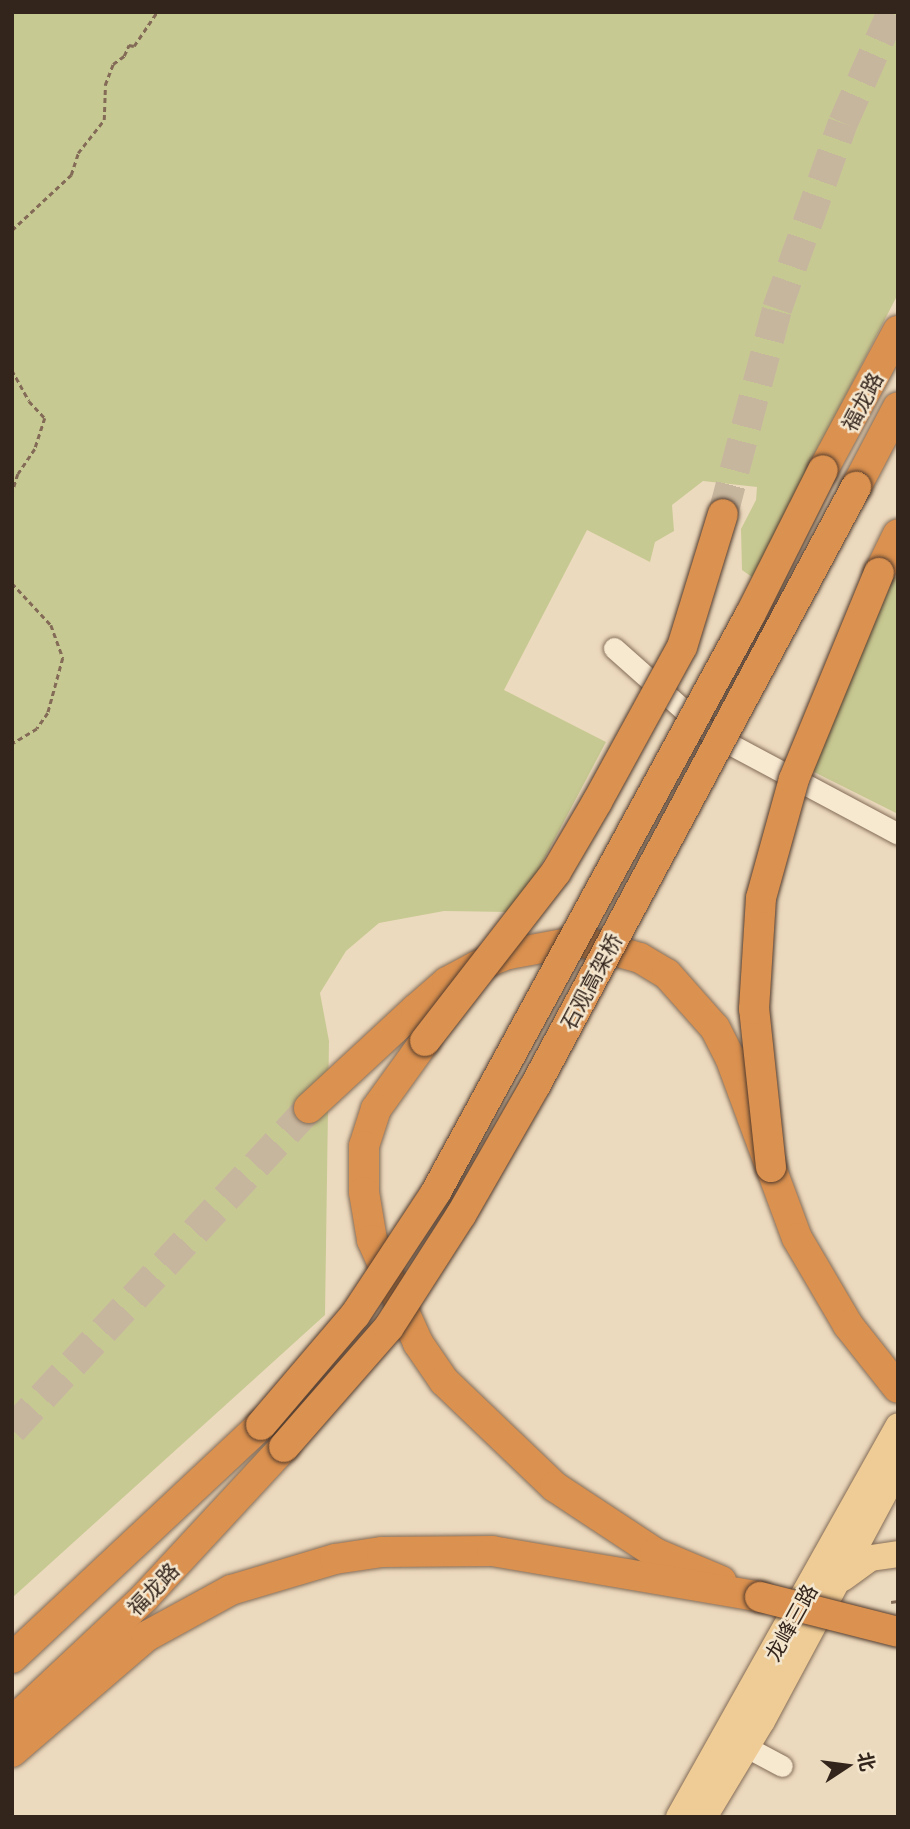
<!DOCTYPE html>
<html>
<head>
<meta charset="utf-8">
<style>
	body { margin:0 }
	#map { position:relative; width:910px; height:1829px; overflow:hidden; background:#ecdabe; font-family:Literata,"Noto Sans SC",serif }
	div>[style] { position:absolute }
	.green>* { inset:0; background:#c7c992 }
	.highway-tunnel>* { height:30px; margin-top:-15px; transform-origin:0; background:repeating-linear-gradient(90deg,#c7b69e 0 30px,transparent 0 45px) }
	.path>* { height:2.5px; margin-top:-1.25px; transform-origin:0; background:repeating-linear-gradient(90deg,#836b57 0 5px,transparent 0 8.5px) }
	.roads { filter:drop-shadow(0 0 2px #836b57) drop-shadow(0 0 2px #836b57) }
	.minor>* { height:21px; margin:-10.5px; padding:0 10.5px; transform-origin:10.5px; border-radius:10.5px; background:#f7e8d0 }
	.major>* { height:26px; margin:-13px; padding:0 13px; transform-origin:13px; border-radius:13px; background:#efcc95 }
	.highway>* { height:30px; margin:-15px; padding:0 15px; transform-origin:15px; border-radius:15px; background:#db914f }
	.bridges { filter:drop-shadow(0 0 2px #513a2c) drop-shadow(0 0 2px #513a2c) }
	.highway-bridge>* { height:30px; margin:-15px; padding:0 15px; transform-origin:15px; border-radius:15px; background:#db914f }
	span { translate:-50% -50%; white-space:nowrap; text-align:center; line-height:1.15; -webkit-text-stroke:5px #f4e5cd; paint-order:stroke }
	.street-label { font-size:21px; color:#33251c }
	.frame { position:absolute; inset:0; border:14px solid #33251c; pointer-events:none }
	.north { position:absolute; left:812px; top:1731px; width:70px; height:70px; -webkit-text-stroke:5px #f4e5cd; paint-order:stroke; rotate:77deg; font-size:19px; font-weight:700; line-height:28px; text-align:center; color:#33251c }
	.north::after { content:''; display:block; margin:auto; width:24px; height:32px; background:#33251c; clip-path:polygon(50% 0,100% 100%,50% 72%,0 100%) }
</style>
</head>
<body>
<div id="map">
	<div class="green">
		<div style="clip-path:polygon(12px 12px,898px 12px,898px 294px,752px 577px,742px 570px,741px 529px,756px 500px,757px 487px,703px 481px,672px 505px,674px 531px,655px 542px,650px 562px,587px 530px,504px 690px,606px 742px,516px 912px,444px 911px,379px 923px,346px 951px,320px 993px,329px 1041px,325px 1315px,12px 1598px)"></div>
		<div style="clip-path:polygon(894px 577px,898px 577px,898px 814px,812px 771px)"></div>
	</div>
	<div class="highway-tunnel">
		<div style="left:723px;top:514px;width:212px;rotate:-75.2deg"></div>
		<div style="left:777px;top:309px;width:197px;rotate:-70.5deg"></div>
		<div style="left:843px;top:123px;width:121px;rotate:-66.2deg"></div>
		<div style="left:12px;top:1430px;width:438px;rotate:-47.3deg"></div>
	</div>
	<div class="path">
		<div style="left:12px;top:230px;width:81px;rotate:-43deg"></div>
		<div style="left:71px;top:175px;width:23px;rotate:-72deg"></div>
		<div style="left:78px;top:153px;width:42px;rotate:-51.8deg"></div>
		<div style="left:104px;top:120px;width:35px;rotate:-88deg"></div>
		<div style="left:105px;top:85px;width:22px;rotate:-69deg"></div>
		<div style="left:113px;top:64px;width:14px;rotate:-36deg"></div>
		<div style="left:124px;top:56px;width:12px;rotate:-66deg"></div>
		<div style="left:129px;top:45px;width:5px;rotate:11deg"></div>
		<div style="left:134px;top:46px;width:41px;rotate:-55.9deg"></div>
		<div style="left:12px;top:370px;width:35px;rotate:61deg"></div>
		<div style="left:29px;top:401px;width:23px;rotate:47deg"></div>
		<div style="left:45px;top:418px;width:33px;rotate:108deg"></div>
		<div style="left:35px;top:449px;width:30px;rotate:124deg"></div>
		<div style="left:18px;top:474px;width:21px;rotate:107deg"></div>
		<div style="left:12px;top:583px;width:57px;rotate:47.1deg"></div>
		<div style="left:51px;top:625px;width:35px;rotate:70deg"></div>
		<div style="left:63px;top:658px;width:57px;rotate:105.3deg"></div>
		<div style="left:48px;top:713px;width:19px;rotate:125deg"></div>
		<div style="left:37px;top:729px;width:29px;rotate:149deg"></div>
		<div style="left:891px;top:1602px;width:7px;rotate:-8deg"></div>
	</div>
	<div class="roads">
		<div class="minor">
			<div style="left:614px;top:648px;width:130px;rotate:41.6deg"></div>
			<div style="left:711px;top:734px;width:212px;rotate:28.1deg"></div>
			<div style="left:735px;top:1741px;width:53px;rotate:28deg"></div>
		</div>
		<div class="major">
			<div style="left:843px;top:1578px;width:34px;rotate:-36deg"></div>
			<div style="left:871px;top:1558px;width:27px;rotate:-8deg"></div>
			<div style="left:679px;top:1817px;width:448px;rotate:-60.7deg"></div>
			<div style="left:704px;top:1817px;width:112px;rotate:-58.9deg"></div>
			<div style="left:762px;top:1721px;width:288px;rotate:-61.8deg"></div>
		</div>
		<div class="highway">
			<div style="left:823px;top:470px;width:158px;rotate:-61.7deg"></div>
			<div style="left:856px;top:487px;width:90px;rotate:-62.3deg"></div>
			<div style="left:879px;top:573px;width:43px;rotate:-64deg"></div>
			<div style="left:425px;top:1041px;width:84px;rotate:125.8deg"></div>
			<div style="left:376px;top:1109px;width:39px;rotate:108deg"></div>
			<div style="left:364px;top:1146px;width:46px;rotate:90deg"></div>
			<div style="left:364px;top:1192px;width:49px;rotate:80.5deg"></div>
			<div style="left:372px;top:1240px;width:113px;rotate:65.9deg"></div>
			<div style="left:418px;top:1343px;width:46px;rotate:55.6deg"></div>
			<div style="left:444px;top:1381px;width:153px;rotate:43.7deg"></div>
			<div style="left:555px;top:1487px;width:120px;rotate:33.4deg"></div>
			<div style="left:655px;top:1553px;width:72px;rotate:23deg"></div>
			<div style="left:309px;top:1108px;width:146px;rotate:-42.8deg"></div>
			<div style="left:416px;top:1009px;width:41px;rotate:-41.1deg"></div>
			<div style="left:447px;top:982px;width:34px;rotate:-28deg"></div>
			<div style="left:477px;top:966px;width:34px;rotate:-21deg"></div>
			<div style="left:509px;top:954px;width:72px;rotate:-10.4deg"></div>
			<div style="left:580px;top:941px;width:62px;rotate:15.8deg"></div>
			<div style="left:640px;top:958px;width:31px;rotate:31deg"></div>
			<div style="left:667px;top:974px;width:72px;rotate:48.4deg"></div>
			<div style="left:715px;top:1028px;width:33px;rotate:63deg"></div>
			<div style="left:730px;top:1057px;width:193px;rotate:69.7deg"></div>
			<div style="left:797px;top:1238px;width:101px;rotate:59.6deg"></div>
			<div style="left:848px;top:1325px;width:80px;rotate:51.6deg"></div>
			<div style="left:12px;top:1658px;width:341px;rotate:-43.1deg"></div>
			<div style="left:12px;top:1722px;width:181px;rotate:-43.2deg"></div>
			<div style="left:144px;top:1598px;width:206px;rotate:-47.2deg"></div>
			<div style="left:12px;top:1752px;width:178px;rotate:-40.7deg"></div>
			<div style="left:147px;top:1636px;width:96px;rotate:-28.7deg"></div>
			<div style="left:231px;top:1590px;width:109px;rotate:-16.6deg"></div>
			<div style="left:335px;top:1559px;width:48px;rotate:-8.5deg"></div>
			<div style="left:382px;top:1552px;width:110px;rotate:-0.5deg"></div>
			<div style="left:492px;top:1551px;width:272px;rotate:9.7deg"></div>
		</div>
	</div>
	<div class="bridges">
		<div class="highway-bridge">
			<div style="left:425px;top:1041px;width:214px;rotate:-52.2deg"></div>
			<div style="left:556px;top:872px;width:81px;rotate:-59.6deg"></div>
			<div style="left:597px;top:802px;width:177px;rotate:-61.3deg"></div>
			<div style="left:682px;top:647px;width:139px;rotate:-72.9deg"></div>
			<div style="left:771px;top:1167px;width:159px;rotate:-96.1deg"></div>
			<div style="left:754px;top:1009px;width:111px;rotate:-86.4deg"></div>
			<div style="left:761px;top:898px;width:123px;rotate:-74.5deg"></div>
			<div style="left:794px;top:779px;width:223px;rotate:-67.6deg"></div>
			<div style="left:261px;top:1425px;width:145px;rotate:-49.5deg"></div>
			<div style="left:355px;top:1315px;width:147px;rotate:-56.6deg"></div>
			<div style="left:436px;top:1192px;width:657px;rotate:-61.45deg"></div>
			<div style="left:750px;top:615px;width:162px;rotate:-63.3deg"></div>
			<div style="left:284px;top:1447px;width:159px;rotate:-48.8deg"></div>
			<div style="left:389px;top:1327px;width:133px;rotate:-57.3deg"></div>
			<div style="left:461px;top:1215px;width:149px;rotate:-60.2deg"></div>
			<div style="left:535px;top:1086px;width:680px;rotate:-61.81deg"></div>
			<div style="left:760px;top:1597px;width:142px;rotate:14.2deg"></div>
		</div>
	</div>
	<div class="street-label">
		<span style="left:861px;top:401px;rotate:-62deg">福龙路</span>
		<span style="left:590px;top:981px;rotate:-62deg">石观高架桥</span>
		<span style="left:152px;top:1588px;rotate:-46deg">福龙路</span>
		<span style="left:790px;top:1622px;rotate:-61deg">龙峰三路</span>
	</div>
	<div class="frame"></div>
	<div class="north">北</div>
</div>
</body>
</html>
